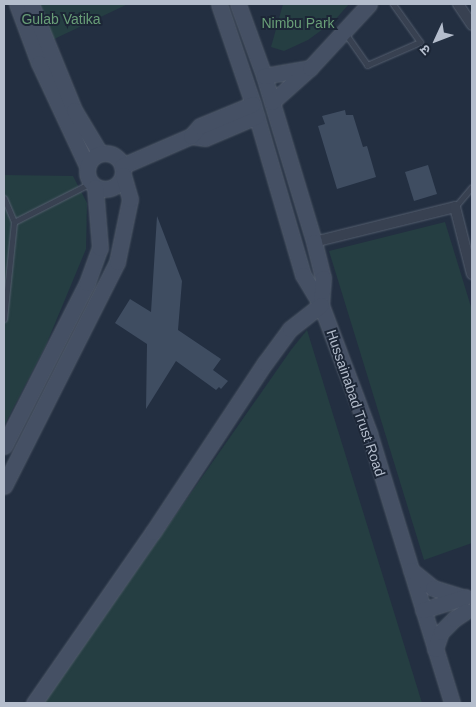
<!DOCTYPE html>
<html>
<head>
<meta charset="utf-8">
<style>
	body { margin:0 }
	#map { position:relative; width:476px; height:707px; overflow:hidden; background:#232f41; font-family:Helvetica,"Noto Sans Devanagari",sans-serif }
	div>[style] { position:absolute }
	.green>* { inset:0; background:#253e42 }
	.building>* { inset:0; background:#3f4d61 }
	.roads { filter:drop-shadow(0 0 1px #555f6f) drop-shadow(0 0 1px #555f6f) }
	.lane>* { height:5px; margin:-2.5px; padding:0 2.5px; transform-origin:2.5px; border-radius:2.5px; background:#384151 }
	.street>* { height:10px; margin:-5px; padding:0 5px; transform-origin:5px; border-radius:5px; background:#384151 }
	.secondary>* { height:15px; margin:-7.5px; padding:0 7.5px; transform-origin:7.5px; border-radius:7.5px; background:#455064 }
	.secondary>.ring { margin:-7.5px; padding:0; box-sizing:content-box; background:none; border:15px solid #455064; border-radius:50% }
	span { translate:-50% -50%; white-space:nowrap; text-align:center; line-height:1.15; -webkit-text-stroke:4px #1c2636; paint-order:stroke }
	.park-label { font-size:14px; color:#699e77 }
	.street-label { font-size:14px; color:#b4bdcc }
	.frame { position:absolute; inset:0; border:5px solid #b4bdcc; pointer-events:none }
	.north { position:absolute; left:411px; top:15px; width:50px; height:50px; -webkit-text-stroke:4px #1c2636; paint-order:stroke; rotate:227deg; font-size:14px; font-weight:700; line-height:20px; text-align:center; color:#b4bdcc }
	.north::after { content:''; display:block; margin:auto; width:18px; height:22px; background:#b4bdcc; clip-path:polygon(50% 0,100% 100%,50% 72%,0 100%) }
</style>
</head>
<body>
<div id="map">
	<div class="green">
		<div style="clip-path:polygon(38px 4px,128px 4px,50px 41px)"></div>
		<div style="clip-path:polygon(283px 4px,349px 4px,334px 21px,308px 40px,284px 51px,271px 47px)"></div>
		<div style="clip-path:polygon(4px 175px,73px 176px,87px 203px,86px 249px,46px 345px,4px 426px)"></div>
		<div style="clip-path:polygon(445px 222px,472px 310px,472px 543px,424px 560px,329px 251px)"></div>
		<div style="clip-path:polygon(307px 330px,422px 703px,44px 703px,291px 350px)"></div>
	</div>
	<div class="building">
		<div style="clip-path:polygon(345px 110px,346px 115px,353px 115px,363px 147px,367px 146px,376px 177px,337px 189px,318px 126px,325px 124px,322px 116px)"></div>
		<div style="clip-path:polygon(428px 165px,437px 194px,414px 201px,405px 172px)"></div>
		<div style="clip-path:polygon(157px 216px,182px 281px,178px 330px,221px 359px,213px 370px,228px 381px,221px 389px,219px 387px,216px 390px,176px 361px,146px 409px,147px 344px,115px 323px,130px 299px,151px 312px)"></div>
	</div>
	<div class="roads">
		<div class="lane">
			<div style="left:345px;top:33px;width:39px;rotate:55deg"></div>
			<div style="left:367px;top:65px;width:58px;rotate:-23.5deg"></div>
			<div style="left:420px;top:42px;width:47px;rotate:-125.4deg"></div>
			<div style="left:4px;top:198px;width:26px;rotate:67deg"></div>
			<div style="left:455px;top:207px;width:26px;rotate:-50deg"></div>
			<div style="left:4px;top:319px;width:98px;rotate:-84.1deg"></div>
			<div style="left:14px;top:222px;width:86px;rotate:-26.9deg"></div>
		</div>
		<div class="street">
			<div style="left:458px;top:4px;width:25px;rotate:56deg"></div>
			<div style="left:314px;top:242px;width:145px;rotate:-13.9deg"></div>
			<div style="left:455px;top:207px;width:69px;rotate:75.8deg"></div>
		</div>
		<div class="secondary">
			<div style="left:17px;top:4px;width:63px;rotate:69.6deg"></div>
			<div style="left:39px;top:63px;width:114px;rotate:65deg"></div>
			<div style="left:31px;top:4px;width:114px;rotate:67.9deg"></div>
			<div style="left:74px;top:110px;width:50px;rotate:58.8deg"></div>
			<div style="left:219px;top:4px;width:106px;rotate:71.2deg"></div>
			<div style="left:253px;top:104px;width:178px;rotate:73.7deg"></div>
			<div style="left:303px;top:275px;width:35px;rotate:59deg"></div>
			<div style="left:238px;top:4px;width:77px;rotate:70.1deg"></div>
			<div style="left:264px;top:76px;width:173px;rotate:73.2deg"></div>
			<div style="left:314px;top:242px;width:37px;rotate:76deg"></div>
			<div style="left:323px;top:278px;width:27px;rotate:94deg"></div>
			<div style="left:321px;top:305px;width:137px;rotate:69.4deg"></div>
			<div style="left:369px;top:433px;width:282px;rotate:72.9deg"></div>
			<div style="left:264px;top:76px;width:47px;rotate:-9.9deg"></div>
			<div style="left:272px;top:102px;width:51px;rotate:-41.8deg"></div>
			<div style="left:310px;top:68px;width:87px;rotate:-47.3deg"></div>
			<div style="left:191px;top:136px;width:14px;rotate:8deg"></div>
			<div style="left:205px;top:138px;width:56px;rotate:-22.9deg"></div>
			<div class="ring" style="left:87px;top:153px;width:21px;height:21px"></div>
			<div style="left:122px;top:166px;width:75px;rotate:-23.5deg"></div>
			<div style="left:191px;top:136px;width:13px;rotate:-48deg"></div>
			<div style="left:200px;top:126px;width:57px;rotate:-22.5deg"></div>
			<div style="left:4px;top:446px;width:183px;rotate:-63deg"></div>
			<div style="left:87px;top:283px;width:37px;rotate:-70deg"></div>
			<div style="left:100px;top:248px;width:61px;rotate:-94.7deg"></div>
			<div style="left:4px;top:486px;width:251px;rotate:-63.2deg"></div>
			<div style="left:117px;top:262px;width:64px;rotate:-78.3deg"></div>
			<div style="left:130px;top:199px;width:25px;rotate:-106deg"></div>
			<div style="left:411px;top:570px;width:28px;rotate:39deg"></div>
			<div style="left:433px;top:588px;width:31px;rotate:17deg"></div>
			<div style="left:423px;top:610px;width:44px;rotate:-17.2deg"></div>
			<div style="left:435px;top:649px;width:18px;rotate:-71deg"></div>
			<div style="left:441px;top:632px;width:18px;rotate:-45deg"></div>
			<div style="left:454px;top:619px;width:14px;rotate:-34deg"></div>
			<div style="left:34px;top:703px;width:208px;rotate:-55.2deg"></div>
			<div style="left:153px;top:532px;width:203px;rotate:-56.5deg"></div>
			<div style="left:265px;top:363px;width:42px;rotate:-53.7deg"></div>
			<div style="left:290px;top:329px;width:39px;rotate:-38deg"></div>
		</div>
	</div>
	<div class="park-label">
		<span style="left:61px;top:19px">Gulab Vatika</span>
		<span style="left:298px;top:23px">Nimbu Park</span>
	</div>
	<div class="street-label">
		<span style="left:356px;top:403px;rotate:71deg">Hussainabad Trust Road</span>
	</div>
	<div class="frame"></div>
	<div class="north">उ</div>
</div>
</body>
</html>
